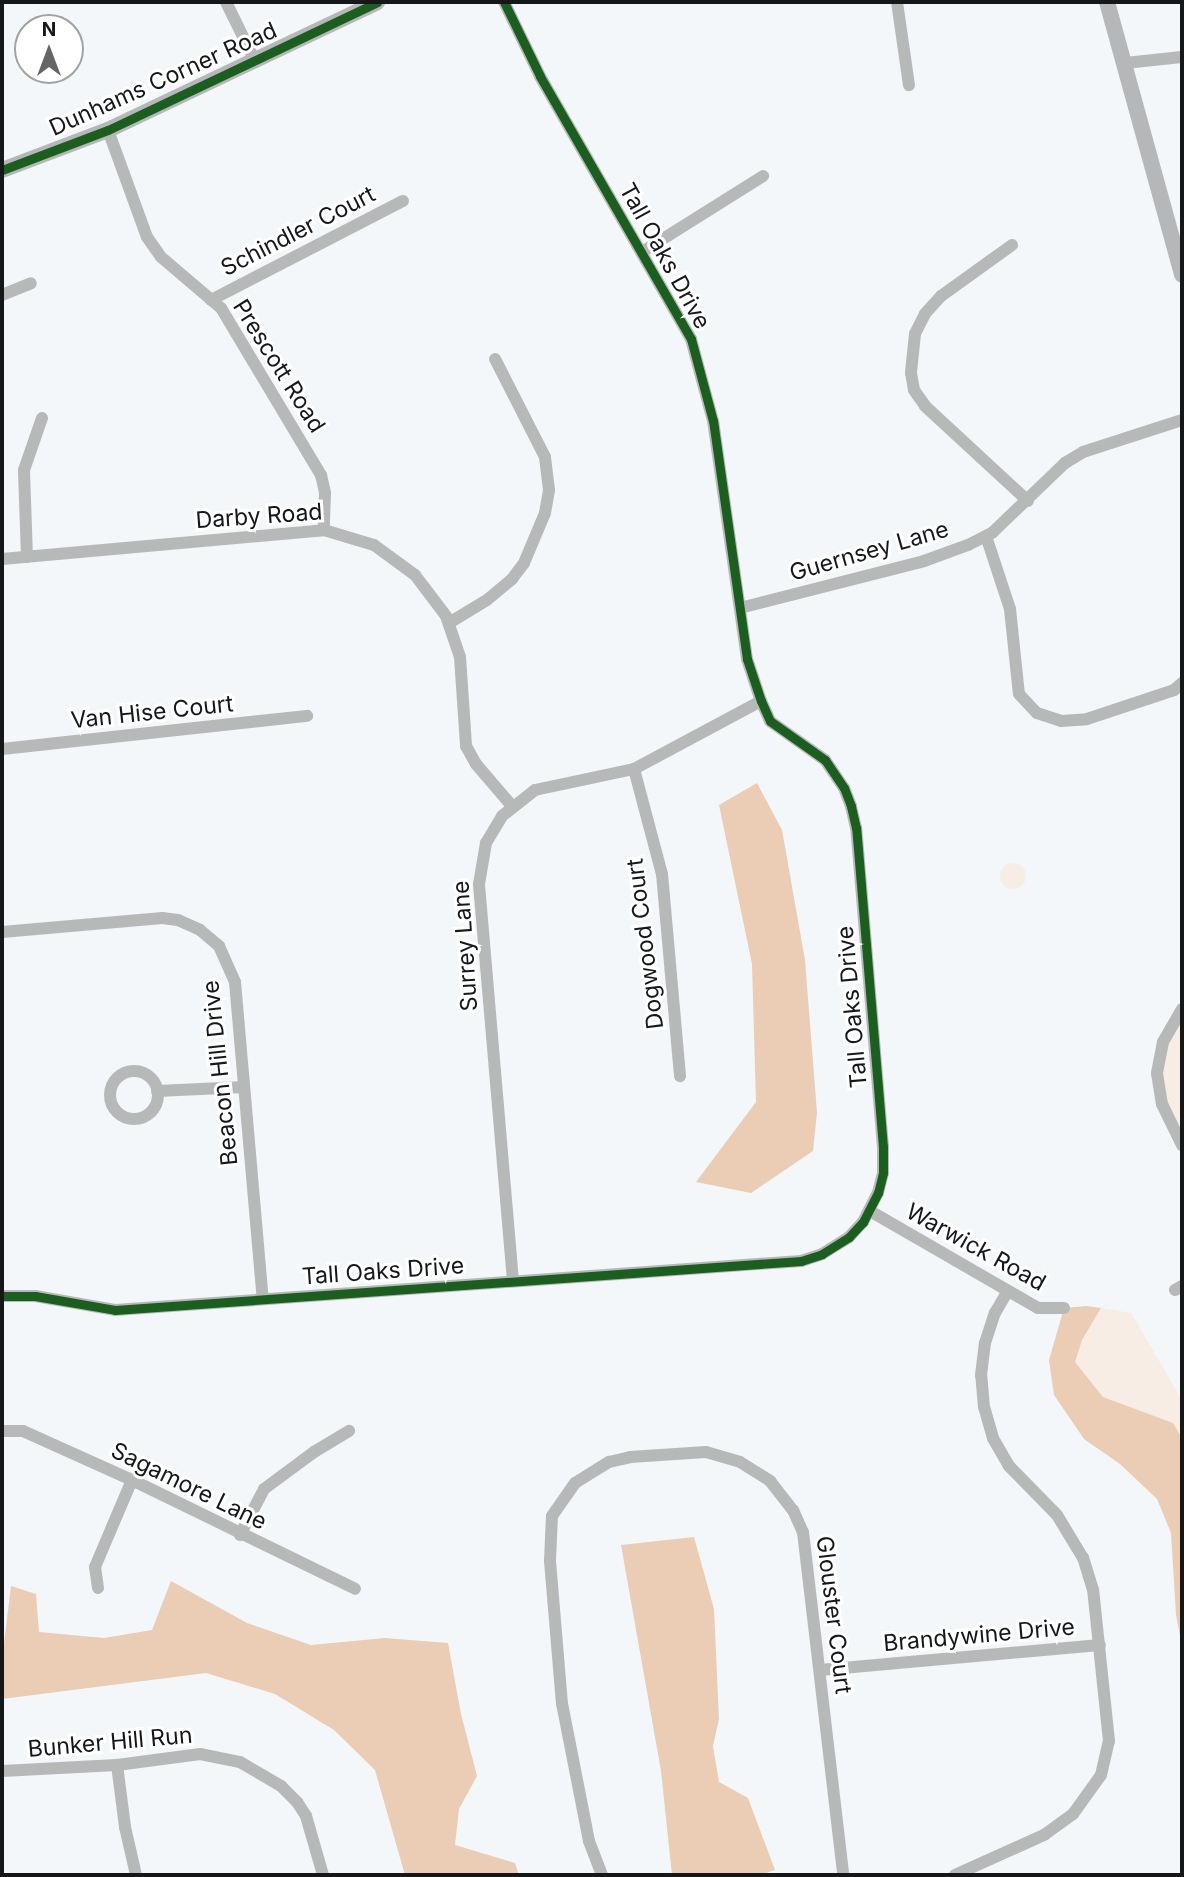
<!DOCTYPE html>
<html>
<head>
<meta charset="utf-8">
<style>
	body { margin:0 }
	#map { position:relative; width:1184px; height:1877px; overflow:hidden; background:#f3f7f9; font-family:Inter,sans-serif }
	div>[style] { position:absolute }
	.green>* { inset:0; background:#f7ede4 }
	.round { border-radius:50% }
	.forest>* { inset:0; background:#ebccb4 }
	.street>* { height:12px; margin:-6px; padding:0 6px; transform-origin:6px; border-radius:6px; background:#b7b9b9 }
	.street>.ring { margin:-6px; padding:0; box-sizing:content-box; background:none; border:12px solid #b7b9b9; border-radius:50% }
	.secondary>* { height:16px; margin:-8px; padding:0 8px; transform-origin:8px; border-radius:8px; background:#b6b7b9 }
	.cycleway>* { height:9px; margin:-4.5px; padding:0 4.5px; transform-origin:4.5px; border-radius:4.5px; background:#1b5e20 }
	span { translate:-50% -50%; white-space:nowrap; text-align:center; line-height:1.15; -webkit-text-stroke:6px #fff; paint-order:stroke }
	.street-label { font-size:23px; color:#151719 }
	.frame { position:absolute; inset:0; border:4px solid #151719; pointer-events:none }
	.north { position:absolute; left:14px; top:14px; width:70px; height:70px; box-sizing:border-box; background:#fff; border:2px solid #a1a2a3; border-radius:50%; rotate:0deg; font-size:19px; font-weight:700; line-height:28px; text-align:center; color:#151719 }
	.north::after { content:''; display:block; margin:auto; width:24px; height:32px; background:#636567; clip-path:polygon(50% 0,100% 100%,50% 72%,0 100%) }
</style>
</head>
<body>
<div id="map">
	<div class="green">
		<div class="round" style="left:1000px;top:863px;width:26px;height:26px"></div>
		<div style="clip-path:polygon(1182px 1009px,1182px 1145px,1157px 1073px)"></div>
		<div style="clip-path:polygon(1101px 1308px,1131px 1313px,1182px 1400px,1182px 1438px,1173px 1423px,1103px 1397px,1075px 1362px,1082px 1340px)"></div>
	</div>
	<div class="forest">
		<div style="clip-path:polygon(757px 783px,782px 830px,805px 960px,817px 1113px,813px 1151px,751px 1193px,696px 1182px,756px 1102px,752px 964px,719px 805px)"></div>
		<div style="clip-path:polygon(1086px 1306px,1101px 1308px,1082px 1340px,1075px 1362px,1103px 1397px,1173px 1423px,1182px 1438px,1182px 1646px,1176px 1615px,1171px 1533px,1157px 1499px,1120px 1464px,1084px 1439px,1054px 1395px,1049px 1360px,1064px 1308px)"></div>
		<div style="clip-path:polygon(694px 1537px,714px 1609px,719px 1719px,713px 1746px,719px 1782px,748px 1798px,775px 1870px,760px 1875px,672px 1875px,661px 1771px,621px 1545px)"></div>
		<div style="clip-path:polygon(171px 1581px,247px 1623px,311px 1645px,385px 1638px,448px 1643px,461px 1714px,477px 1776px,459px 1809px,455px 1845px,515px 1863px,519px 1875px,405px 1875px,375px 1770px,334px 1730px,275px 1694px,206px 1673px,2px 1699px,2px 1660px,11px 1586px,36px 1594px,39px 1632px,104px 1638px,152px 1630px)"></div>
	</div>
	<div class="street">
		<div style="left:226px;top:2px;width:66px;rotate:63.8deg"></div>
		<div style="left:897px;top:2px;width:84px;rotate:81.8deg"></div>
		<div style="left:1125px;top:63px;width:57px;rotate:-6deg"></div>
		<div style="left:108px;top:130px;width:114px;rotate:70deg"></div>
		<div style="left:147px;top:237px;width:24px;rotate:55deg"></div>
		<div style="left:161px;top:257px;width:79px;rotate:40.4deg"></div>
		<div style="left:221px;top:308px;width:195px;rotate:59.1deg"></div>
		<div style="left:321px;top:475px;width:18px;rotate:77deg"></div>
		<div style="left:325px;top:493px;width:37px;rotate:92deg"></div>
		<div style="left:1012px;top:245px;width:87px;rotate:144.3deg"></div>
		<div style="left:941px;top:296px;width:24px;rotate:132deg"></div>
		<div style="left:925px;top:314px;width:22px;rotate:117deg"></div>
		<div style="left:915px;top:334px;width:39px;rotate:96deg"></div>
		<div style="left:911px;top:373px;width:17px;rotate:80deg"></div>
		<div style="left:914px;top:390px;width:19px;rotate:55deg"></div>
		<div style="left:925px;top:406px;width:140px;rotate:42.7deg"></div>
		<div style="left:642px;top:252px;width:143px;rotate:-32.1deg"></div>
		<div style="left:2px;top:295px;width:31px;rotate:-22deg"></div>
		<div style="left:211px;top:300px;width:216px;rotate:-27.3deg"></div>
		<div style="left:986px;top:536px;width:77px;rotate:71.8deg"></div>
		<div style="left:1010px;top:609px;width:85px;rotate:84deg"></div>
		<div style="left:1019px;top:694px;width:26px;rotate:47deg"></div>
		<div style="left:1037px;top:713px;width:25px;rotate:18deg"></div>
		<div style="left:1061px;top:721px;width:26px;rotate:-4deg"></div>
		<div style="left:1087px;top:719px;width:92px;rotate:-18.4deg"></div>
		<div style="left:1174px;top:690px;width:11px;rotate:-41deg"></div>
		<div style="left:27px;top:557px;width:87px;rotate:-92deg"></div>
		<div style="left:24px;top:470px;width:55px;rotate:-70.9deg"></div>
		<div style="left:2px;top:559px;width:323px;rotate:-5.1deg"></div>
		<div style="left:324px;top:530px;width:52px;rotate:16.7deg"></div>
		<div style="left:374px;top:545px;width:51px;rotate:36.2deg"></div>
		<div style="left:415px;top:575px;width:51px;rotate:52.9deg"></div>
		<div style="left:446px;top:616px;width:43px;rotate:71.1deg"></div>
		<div style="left:460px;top:657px;width:89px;rotate:86.1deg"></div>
		<div style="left:466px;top:746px;width:21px;rotate:61deg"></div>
		<div style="left:476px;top:764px;width:55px;rotate:49.4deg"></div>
		<div style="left:740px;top:608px;width:190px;rotate:-14.3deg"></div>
		<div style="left:924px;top:561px;width:47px;rotate:-20deg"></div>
		<div style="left:968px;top:545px;width:28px;rotate:-27deg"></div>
		<div style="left:993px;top:532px;width:100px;rotate:-43.8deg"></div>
		<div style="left:1065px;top:463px;width:21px;rotate:-31deg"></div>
		<div style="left:1083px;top:452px;width:104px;rotate:-17.9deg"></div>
		<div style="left:449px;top:623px;width:44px;rotate:-31.2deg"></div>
		<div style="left:487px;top:600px;width:33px;rotate:-40deg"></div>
		<div style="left:512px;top:579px;width:20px;rotate:-53deg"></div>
		<div style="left:524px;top:563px;width:54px;rotate:-67.2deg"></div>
		<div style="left:545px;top:513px;width:23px;rotate:-80deg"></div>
		<div style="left:549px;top:490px;width:33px;rotate:-97deg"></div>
		<div style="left:545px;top:457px;width:110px;rotate:-117deg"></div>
		<div style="left:2px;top:749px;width:307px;rotate:-6.2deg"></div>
		<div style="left:634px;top:769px;width:109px;rotate:75.1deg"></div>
		<div style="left:662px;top:874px;width:203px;rotate:84.9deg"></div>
		<div style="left:2px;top:932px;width:161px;rotate:-5deg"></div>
		<div style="left:162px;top:918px;width:16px;rotate:7deg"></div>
		<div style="left:178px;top:920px;width:24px;rotate:24deg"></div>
		<div style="left:200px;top:930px;width:25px;rotate:40deg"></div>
		<div style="left:219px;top:946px;width:39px;rotate:66deg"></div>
		<div style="left:235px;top:982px;width:318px;rotate:85deg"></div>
		<div style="left:1182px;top:1009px;width:38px;rotate:120deg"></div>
		<div style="left:1163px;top:1042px;width:32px;rotate:101deg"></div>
		<div style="left:1157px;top:1073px;width:31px;rotate:81deg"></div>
		<div style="left:1162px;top:1104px;width:46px;rotate:64deg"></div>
		<div class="ring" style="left:110px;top:1071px;width:36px;height:36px"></div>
		<div style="left:157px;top:1091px;width:87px;rotate:-2.6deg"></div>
		<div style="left:870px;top:1211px;width:194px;rotate:30deg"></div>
		<div style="left:1038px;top:1308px;width:26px"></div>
		<div style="left:513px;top:1281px;width:398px;rotate:-94.9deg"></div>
		<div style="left:479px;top:884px;width:42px;rotate:-80.3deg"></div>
		<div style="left:486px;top:843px;width:31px;rotate:-59deg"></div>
		<div style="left:502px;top:816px;width:42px;rotate:-38.2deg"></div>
		<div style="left:535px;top:790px;width:101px;rotate:-12deg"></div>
		<div style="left:634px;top:769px;width:144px;rotate:-28.2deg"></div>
		<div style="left:1175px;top:1290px;width:8px;rotate:-30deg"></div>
		<div style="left:2px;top:1296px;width:33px"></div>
		<div style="left:35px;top:1296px;width:81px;rotate:9.9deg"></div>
		<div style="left:115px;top:1310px;width:688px;rotate:-4.09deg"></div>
		<div style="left:801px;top:1261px;width:22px;rotate:-18deg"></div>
		<div style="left:822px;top:1254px;width:32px;rotate:-32deg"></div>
		<div style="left:849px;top:1237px;width:21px;rotate:-47deg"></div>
		<div style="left:863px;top:1222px;width:33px;rotate:-63deg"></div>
		<div style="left:878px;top:1193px;width:21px;rotate:-76deg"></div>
		<div style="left:883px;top:1173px;width:26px;rotate:-90deg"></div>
		<div style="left:883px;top:1147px;width:320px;rotate:-94.8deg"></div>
		<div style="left:856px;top:828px;width:23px;rotate:-103deg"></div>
		<div style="left:851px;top:806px;width:19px;rotate:-111deg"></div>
		<div style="left:844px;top:788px;width:34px;rotate:-124deg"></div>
		<div style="left:825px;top:760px;width:67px;rotate:-144.7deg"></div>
		<div style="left:770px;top:721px;width:22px;rotate:-114deg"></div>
		<div style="left:761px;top:701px;width:44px;rotate:-108.4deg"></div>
		<div style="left:747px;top:659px;width:240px;rotate:-98.1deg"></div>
		<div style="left:713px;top:421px;width:85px;rotate:-105deg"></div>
		<div style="left:691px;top:339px;width:303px;rotate:-119.9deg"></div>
		<div style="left:540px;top:76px;width:82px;rotate:-115.9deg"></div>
		<div style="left:2px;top:1431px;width:21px"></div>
		<div style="left:23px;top:1431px;width:120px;rotate:24.2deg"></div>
		<div style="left:132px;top:1480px;width:248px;rotate:26deg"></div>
		<div style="left:240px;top:1535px;width:52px;rotate:-62.4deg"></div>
		<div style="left:264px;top:1489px;width:62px;rotate:-36.5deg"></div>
		<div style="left:314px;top:1452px;width:41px;rotate:-31deg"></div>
		<div style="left:98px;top:1588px;width:21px;rotate:-98deg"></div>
		<div style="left:95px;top:1567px;width:95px;rotate:-67deg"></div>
		<div style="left:820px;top:1670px;width:281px;rotate:-5.1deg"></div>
		<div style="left:117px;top:1765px;width:63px;rotate:82.6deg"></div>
		<div style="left:125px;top:1827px;width:49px;rotate:77.1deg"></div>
		<div style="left:2px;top:1771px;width:115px;rotate:-3deg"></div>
		<div style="left:117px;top:1765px;width:84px;rotate:-7.5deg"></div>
		<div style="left:200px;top:1754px;width:41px;rotate:11.3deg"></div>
		<div style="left:240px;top:1762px;width:48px;rotate:30.3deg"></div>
		<div style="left:281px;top:1786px;width:23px;rotate:45deg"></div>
		<div style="left:297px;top:1802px;width:17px;rotate:57deg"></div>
		<div style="left:306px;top:1816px;width:61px;rotate:73.9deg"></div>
		<div style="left:602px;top:1875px;width:36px;rotate:-111deg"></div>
		<div style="left:589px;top:1841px;width:140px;rotate:-101.1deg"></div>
		<div style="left:562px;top:1704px;width:144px;rotate:-94.8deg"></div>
		<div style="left:550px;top:1561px;width:45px;rotate:-87.5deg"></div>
		<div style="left:552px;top:1516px;width:40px;rotate:-55.1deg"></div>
		<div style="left:575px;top:1483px;width:40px;rotate:-32deg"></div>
		<div style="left:609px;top:1462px;width:22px;rotate:-13deg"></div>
		<div style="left:630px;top:1457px;width:76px;rotate:-3.8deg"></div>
		<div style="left:706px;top:1452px;width:35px;rotate:16deg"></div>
		<div style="left:740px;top:1462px;width:36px;rotate:32deg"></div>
		<div style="left:770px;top:1481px;width:37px;rotate:52deg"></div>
		<div style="left:793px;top:1510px;width:24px;rotate:66deg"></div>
		<div style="left:803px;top:1532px;width:345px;rotate:83.3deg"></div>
		<div style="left:955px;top:1875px;width:98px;rotate:-24.2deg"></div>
		<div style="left:1044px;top:1835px;width:36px;rotate:-36deg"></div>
		<div style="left:1073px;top:1814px;width:48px;rotate:-54.3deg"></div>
		<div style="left:1101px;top:1775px;width:35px;rotate:-77deg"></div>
		<div style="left:1109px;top:1741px;width:152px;rotate:-96deg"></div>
		<div style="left:1093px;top:1590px;width:34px;rotate:-107deg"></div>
		<div style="left:1083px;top:1558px;width:50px;rotate:-121.2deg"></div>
		<div style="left:1057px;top:1515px;width:69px;rotate:-134.4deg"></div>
		<div style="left:1009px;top:1466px;width:32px;rotate:-120deg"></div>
		<div style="left:993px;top:1438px;width:32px;rotate:-106deg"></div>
		<div style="left:984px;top:1407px;width:32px;rotate:-95deg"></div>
		<div style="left:981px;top:1375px;width:32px;rotate:-83deg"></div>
		<div style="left:985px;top:1343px;width:32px;rotate:-72deg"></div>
		<div style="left:995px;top:1313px;width:24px;rotate:-60deg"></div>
	</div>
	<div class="secondary">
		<div style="left:1107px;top:2px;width:283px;rotate:74.6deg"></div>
		<div style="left:2px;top:170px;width:113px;rotate:-20.7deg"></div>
		<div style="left:108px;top:130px;width:298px;rotate:-25.4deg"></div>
	</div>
	<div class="cycleway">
		<div style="left:2px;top:170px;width:113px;rotate:-20.7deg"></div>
		<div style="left:108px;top:130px;width:298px;rotate:-25.4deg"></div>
		<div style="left:2px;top:1296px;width:33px"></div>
		<div style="left:35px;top:1296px;width:81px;rotate:9.9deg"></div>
		<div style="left:115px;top:1310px;width:688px;rotate:-4.09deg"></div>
		<div style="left:801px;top:1261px;width:22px;rotate:-18deg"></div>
		<div style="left:822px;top:1254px;width:32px;rotate:-32deg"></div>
		<div style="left:849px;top:1237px;width:21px;rotate:-47deg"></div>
		<div style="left:863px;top:1222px;width:33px;rotate:-63deg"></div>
		<div style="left:878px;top:1193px;width:21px;rotate:-76deg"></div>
		<div style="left:883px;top:1173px;width:26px;rotate:-90deg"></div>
		<div style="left:883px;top:1147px;width:320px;rotate:-94.8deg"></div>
		<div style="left:856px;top:828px;width:23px;rotate:-103deg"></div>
		<div style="left:851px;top:806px;width:19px;rotate:-111deg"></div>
		<div style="left:844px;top:788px;width:34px;rotate:-124deg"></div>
		<div style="left:825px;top:760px;width:67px;rotate:-144.7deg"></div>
		<div style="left:770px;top:721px;width:22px;rotate:-114deg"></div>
		<div style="left:761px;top:701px;width:44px;rotate:-108.4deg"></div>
		<div style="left:747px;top:659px;width:240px;rotate:-98.1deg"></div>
		<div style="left:713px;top:421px;width:85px;rotate:-105deg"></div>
		<div style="left:691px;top:339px;width:303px;rotate:-119.9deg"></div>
		<div style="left:540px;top:76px;width:82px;rotate:-115.9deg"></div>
	</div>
	<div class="street-label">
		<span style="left:163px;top:79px;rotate:-24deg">Dunhams Corner Road</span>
		<span style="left:298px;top:231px;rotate:-27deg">Schindler Court</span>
		<span style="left:665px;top:256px;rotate:61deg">Tall Oaks Drive</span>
		<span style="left:279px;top:366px;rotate:58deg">Prescott Road</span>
		<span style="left:259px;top:516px;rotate:-4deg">Darby Road</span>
		<span style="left:869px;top:551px;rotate:-16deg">Guernsey Lane</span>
		<span style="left:152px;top:712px;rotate:-6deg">Van Hise Court</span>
		<span style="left:645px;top:944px;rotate:-97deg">Dogwood Court</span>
		<span style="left:465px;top:946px;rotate:-94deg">Surrey Lane</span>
		<span style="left:852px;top:1007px;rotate:-95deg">Tall Oaks Drive</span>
		<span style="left:220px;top:1073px;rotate:-96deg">Beacon Hill Drive</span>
		<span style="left:976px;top:1247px;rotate:29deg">Warwick Road</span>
		<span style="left:383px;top:1271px;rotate:-4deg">Tall Oaks Drive</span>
		<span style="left:189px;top:1486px;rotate:26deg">Sagamore Lane</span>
		<span style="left:834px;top:1615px;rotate:83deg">Glouster Court</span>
		<span style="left:979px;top:1635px;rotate:-5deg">Brandywine Drive</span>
		<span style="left:110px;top:1742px;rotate:-5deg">Bunker Hill Run</span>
	</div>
	<div class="frame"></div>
	<div class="north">N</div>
</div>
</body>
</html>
